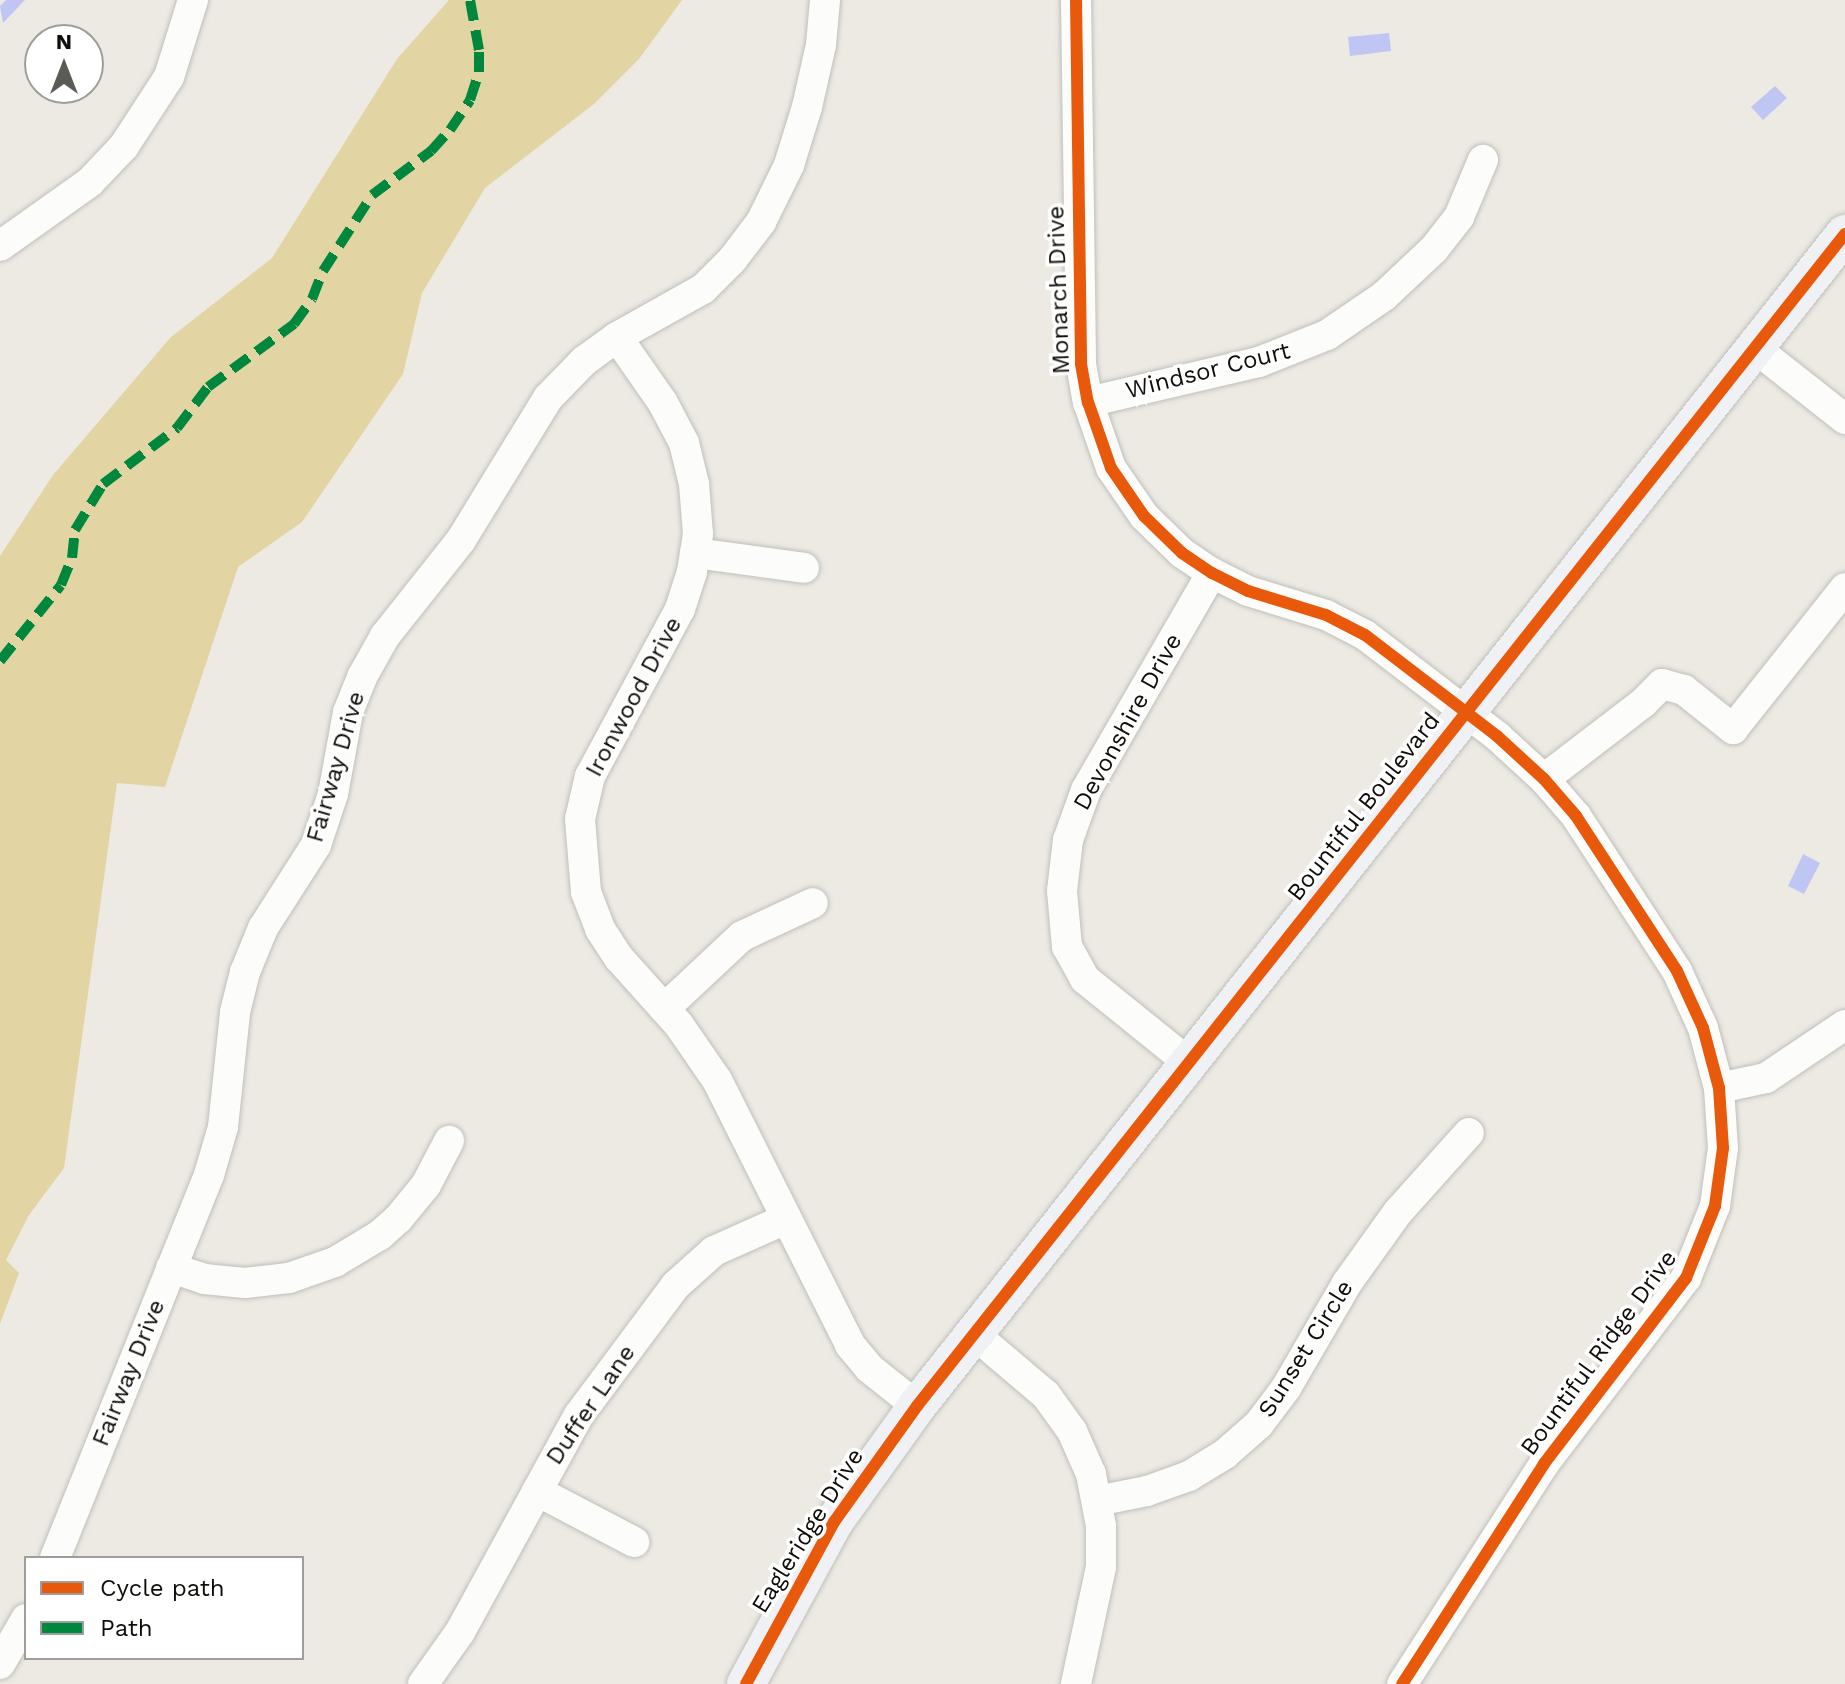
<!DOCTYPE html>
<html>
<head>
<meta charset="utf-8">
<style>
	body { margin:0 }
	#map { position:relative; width:1845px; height:1684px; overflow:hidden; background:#eceae3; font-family:"Work Sans",sans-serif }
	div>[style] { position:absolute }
	.green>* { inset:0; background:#e2d4a3 }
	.water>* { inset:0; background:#c0c6f4 }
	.roads { filter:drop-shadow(0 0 2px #c0bfb9) drop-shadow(0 0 2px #c0bfb9) }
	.minor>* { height:30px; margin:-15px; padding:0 15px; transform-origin:15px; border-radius:15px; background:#fcfcfb }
	.major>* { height:38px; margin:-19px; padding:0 19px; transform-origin:19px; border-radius:19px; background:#f0f1f4 }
	.quiet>* { height:10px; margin-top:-5px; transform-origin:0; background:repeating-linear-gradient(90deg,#00873e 0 20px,transparent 0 30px) }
	.cycleway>* { height:12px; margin:-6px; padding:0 6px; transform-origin:6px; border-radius:6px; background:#e8590c }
	span { translate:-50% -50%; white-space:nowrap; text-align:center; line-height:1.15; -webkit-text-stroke:7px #fff; paint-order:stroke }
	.street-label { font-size:24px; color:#0f0d09 }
	.legend { position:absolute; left:24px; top:1556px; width:280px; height:104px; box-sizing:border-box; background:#fff; border:2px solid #9f9e9d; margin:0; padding:10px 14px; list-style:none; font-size:24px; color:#0f0d09 }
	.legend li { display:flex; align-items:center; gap:16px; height:40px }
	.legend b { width:40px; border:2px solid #9f9e9d }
	.north { position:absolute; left:24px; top:24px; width:80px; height:80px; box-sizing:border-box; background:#fff; border:2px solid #9f9e9d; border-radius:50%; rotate:0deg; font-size:22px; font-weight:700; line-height:32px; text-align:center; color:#0f0d09 }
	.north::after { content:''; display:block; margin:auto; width:28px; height:36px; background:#5c5a55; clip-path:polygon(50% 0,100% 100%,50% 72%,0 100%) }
</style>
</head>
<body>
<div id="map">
	<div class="green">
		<div style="clip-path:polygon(449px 0,682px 0,639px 59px,594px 104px,485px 188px,422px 293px,403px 374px,302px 522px,238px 567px,165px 787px,117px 783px,64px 1168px,29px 1215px,6px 1260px,19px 1273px,0 1324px,0 556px,53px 475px,171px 337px,272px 258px,397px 59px)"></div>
	</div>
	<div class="water">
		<div style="clip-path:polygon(6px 0,25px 0,3px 23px,0 6px)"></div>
		<div style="clip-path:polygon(1389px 33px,1391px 51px,1350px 56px,1348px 37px)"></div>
		<div style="clip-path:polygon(1775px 86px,1787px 98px,1763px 120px,1751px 107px)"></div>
		<div style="clip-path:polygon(1803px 854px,1820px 863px,1804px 894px,1788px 886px)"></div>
	</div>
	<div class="roads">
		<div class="minor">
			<div style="left:1076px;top:0;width:364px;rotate:89.2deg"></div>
			<div style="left:1081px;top:364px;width:39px;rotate:80deg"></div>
			<div style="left:1088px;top:402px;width:70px;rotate:70.8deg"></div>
			<div style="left:1111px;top:468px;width:58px;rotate:55.5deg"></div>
			<div style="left:1144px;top:516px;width:53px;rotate:44.2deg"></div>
			<div style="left:1182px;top:553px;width:36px;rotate:34deg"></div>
			<div style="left:1212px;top:573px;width:40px;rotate:26.6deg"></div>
			<div style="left:1248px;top:591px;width:82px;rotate:17.1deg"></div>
			<div style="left:1326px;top:615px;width:44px;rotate:27.1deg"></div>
			<div style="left:1365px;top:635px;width:166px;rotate:37.4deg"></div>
			<div style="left:1497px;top:736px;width:64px;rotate:42.5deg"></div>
			<div style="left:1544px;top:779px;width:49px;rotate:49.1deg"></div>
			<div style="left:1576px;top:816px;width:185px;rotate:56.9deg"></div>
			<div style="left:1677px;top:971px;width:63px;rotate:65.5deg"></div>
			<div style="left:1703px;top:1028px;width:62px;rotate:75.1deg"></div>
			<div style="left:1719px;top:1088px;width:60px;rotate:86.2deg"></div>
			<div style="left:1723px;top:1148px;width:59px;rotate:97.9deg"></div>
			<div style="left:1715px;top:1206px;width:78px;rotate:111.9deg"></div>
			<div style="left:1686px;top:1278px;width:234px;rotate:127.4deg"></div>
			<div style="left:1544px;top:1464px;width:262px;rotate:122.8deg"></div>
			<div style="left:0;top:246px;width:110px;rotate:-35.4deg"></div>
			<div style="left:90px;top:182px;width:50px;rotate:-46.6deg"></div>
			<div style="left:124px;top:146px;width:82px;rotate:-56.9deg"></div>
			<div style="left:169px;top:77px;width:81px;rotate:-72.7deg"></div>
			<div style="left:617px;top:337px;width:80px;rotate:55.1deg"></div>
			<div style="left:663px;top:403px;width:45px;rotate:62.3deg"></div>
			<div style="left:684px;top:443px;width:42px;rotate:76.3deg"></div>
			<div style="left:694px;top:484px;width:50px;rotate:85.4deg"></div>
			<div style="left:698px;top:534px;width:38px;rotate:99deg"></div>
			<div style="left:692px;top:572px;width:39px;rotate:108deg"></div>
			<div style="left:680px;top:609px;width:190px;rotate:118.3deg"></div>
			<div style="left:590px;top:776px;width:44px;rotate:103.1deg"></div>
			<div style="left:580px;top:819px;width:73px;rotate:85.3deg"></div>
			<div style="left:586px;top:892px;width:40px;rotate:69deg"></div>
			<div style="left:600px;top:929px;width:35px;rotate:57deg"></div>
			<div style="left:619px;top:958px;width:90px;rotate:48.2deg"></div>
			<div style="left:679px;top:1025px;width:67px;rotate:55.4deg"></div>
			<div style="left:717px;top:1080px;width:297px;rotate:63.3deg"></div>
			<div style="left:850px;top:1345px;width:30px;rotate:50deg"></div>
			<div style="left:869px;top:1368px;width:61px;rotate:38.4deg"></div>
			<div style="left:1755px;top:348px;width:115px;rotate:38.3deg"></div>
			<div style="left:1088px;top:402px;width:176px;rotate:-13.2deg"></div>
			<div style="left:1259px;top:362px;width:73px;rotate:-21.7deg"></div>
			<div style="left:1327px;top:335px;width:69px;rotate:-34.4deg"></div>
			<div style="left:1384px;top:296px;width:69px;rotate:-43.2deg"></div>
			<div style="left:1434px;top:249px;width:41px;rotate:-52deg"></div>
			<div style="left:1459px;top:217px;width:62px;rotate:-67.2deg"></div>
			<div style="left:695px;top:553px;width:110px;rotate:7.8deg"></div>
			<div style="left:1544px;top:779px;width:125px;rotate:-37.5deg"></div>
			<div style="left:1643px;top:703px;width:27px;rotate:-45deg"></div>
			<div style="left:1662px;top:684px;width:23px;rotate:15deg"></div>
			<div style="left:1684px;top:690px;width:63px;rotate:38.5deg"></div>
			<div style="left:1733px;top:729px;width:180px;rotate:-51.5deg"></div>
			<div style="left:665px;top:1008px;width:105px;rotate:-43.1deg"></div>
			<div style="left:742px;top:936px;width:78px;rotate:-24.9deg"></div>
			<div style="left:1189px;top:1063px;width:134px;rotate:-141.1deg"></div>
			<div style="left:1085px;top:979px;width:37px;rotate:-119deg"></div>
			<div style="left:1067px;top:947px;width:56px;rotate:-95.1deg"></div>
			<div style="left:1062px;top:891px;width:51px;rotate:-83.3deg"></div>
			<div style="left:1068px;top:840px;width:53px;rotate:-70.2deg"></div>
			<div style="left:1086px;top:790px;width:251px;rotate:-59.9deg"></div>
			<div style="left:1719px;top:1088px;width:48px;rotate:-12deg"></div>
			<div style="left:1766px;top:1078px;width:95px;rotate:-33.9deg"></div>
			<div style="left:171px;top:1268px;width:35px;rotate:18deg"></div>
			<div style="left:204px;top:1279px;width:41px;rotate:5.6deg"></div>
			<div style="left:245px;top:1283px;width:44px;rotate:-6.5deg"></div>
			<div style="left:289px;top:1278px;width:49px;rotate:-19.2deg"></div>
			<div style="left:335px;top:1262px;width:52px;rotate:-31deg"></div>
			<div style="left:380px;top:1235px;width:24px;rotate:-42deg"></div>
			<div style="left:398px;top:1219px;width:44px;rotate:-50.5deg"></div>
			<div style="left:426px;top:1185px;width:50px;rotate:-62.4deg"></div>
			<div style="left:974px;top:1334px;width:94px;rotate:40.3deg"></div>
			<div style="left:1046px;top:1395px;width:44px;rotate:54.2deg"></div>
			<div style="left:1072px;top:1431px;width:47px;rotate:66.2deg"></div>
			<div style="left:1091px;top:1474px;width:53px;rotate:79.1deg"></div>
			<div style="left:1101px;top:1526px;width:41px;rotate:90deg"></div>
			<div style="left:1101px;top:1567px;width:120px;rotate:102.1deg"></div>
			<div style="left:537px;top:1491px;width:110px;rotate:27.7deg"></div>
			<div style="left:1097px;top:1501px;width:51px;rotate:-11.3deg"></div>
			<div style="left:1147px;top:1491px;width:45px;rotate:-19.7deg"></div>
			<div style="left:1189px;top:1476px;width:42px;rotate:-31.4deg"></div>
			<div style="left:1225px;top:1454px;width:45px;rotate:-41.4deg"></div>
			<div style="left:1259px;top:1424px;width:45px;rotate:-53.1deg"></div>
			<div style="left:1286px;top:1388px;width:121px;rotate:-59.8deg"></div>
			<div style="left:1347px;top:1283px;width:87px;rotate:-54.3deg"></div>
			<div style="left:1398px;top:1212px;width:106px;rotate:-48.1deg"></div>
			<div style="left:55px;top:1558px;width:413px;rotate:-68.1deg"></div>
			<div style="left:209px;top:1175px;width:50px;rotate:-73.7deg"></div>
			<div style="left:223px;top:1127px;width:116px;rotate:-84deg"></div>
			<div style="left:235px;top:1012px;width:41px;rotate:-76deg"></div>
			<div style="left:245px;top:972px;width:48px;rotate:-67.8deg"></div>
			<div style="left:263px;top:928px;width:98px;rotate:-57.4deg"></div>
			<div style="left:316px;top:845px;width:54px;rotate:-71.6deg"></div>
			<div style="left:333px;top:794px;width:83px;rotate:-79.6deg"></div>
			<div style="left:348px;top:712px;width:38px;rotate:-68deg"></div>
			<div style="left:362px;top:677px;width:47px;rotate:-60.7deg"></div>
			<div style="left:385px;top:636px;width:122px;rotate:-51.6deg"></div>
			<div style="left:461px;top:540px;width:167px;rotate:-58.5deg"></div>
			<div style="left:548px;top:398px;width:52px;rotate:-45.8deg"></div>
			<div style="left:584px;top:361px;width:41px;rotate:-36deg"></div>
			<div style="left:617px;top:337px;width:98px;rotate:-29.2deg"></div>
			<div style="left:703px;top:289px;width:41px;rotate:-45deg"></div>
			<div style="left:732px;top:260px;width:48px;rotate:-52.7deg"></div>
			<div style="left:761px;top:222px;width:64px;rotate:-63.8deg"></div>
			<div style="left:789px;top:165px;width:61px;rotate:-72.8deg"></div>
			<div style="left:807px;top:107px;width:64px;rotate:-77.3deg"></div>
			<div style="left:821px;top:45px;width:45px;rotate:-84.9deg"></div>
			<div style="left:0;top:1664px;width:52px;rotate:-60deg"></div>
			<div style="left:423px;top:1684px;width:64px;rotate:-54.6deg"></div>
			<div style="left:460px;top:1632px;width:247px;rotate:-61.3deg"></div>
			<div style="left:579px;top:1415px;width:162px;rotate:-53.3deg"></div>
			<div style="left:676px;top:1285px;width:51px;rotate:-41.8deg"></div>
			<div style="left:714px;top:1251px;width:79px;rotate:-24deg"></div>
		</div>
		<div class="major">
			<div style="left:746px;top:1684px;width:184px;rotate:-61.5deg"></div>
			<div style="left:834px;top:1522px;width:143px;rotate:-54.4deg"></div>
			<div style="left:917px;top:1406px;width:1495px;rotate:-51.63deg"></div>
		</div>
	</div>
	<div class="quiet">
		<div style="left:0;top:661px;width:97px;rotate:-51.2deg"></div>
		<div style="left:61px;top:585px;width:29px;rotate:-68deg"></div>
		<div style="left:72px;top:558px;width:28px;rotate:-84deg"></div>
		<div style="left:75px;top:530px;width:54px;rotate:-58.7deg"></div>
		<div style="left:103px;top:484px;width:93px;rotate:-37.1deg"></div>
		<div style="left:177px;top:428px;width:51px;rotate:-52.9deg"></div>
		<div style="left:208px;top:387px;width:107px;rotate:-36.2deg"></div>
		<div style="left:294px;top:324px;width:31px;rotate:-54deg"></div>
		<div style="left:312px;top:299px;width:30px;rotate:-69deg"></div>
		<div style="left:323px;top:271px;width:90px;rotate:-57.2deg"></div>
		<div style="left:372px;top:195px;width:74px;rotate:-36.7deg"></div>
		<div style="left:431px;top:151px;width:28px;rotate:-48deg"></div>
		<div style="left:450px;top:130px;width:36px;rotate:-56deg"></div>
		<div style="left:470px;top:100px;width:29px;rotate:-72deg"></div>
		<div style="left:479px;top:72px;width:22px;rotate:-90deg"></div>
		<div style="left:479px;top:50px;width:51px;rotate:-100.2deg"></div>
	</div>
	<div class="cycleway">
		<div style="left:1076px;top:0;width:364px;rotate:89.2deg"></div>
		<div style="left:1081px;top:364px;width:39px;rotate:80deg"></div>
		<div style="left:1088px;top:402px;width:70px;rotate:70.8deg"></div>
		<div style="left:1111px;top:468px;width:58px;rotate:55.5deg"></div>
		<div style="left:1144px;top:516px;width:53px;rotate:44.2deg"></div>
		<div style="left:1182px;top:553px;width:36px;rotate:34deg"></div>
		<div style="left:1212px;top:573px;width:40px;rotate:26.6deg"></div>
		<div style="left:1248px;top:591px;width:82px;rotate:17.1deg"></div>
		<div style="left:1326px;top:615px;width:44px;rotate:27.1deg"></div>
		<div style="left:1365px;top:635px;width:166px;rotate:37.4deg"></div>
		<div style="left:1497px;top:736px;width:64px;rotate:42.5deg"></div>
		<div style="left:1544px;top:779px;width:49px;rotate:49.1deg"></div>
		<div style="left:1576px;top:816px;width:185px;rotate:56.9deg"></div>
		<div style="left:1677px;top:971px;width:63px;rotate:65.5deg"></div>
		<div style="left:1703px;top:1028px;width:62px;rotate:75.1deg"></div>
		<div style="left:1719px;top:1088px;width:60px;rotate:86.2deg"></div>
		<div style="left:1723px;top:1148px;width:59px;rotate:97.9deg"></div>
		<div style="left:1715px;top:1206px;width:78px;rotate:111.9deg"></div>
		<div style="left:1686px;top:1278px;width:234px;rotate:127.4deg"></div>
		<div style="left:1544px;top:1464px;width:262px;rotate:122.8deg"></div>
		<div style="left:746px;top:1684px;width:184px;rotate:-61.5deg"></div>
		<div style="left:834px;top:1522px;width:143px;rotate:-54.4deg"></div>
		<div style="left:917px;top:1406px;width:1495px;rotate:-51.63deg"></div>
	</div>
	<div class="street-label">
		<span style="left:1059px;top:290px;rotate:-92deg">Monarch Drive</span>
		<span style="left:1208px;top:371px;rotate:-14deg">Windsor Court</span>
		<span style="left:634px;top:697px;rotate:-62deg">Ironwood Drive</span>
		<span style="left:1128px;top:722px;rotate:-61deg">Devonshire Drive</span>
		<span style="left:336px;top:767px;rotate:-74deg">Fairway Drive</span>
		<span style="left:1364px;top:807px;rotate:-52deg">Bountiful Boulevard</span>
		<span style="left:1306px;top:1349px;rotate:-58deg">Sunset Circle</span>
		<span style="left:1599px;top:1353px;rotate:-54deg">Bountiful Ridge Drive</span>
		<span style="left:129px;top:1373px;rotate:-68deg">Fairway Drive</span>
		<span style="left:591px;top:1405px;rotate:-56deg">Duffer Lane</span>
		<span style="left:808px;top:1531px;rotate:-58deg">Eagleridge Drive</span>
	</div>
	<ul class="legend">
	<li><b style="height:10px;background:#e8590c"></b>Cycle path</li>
	<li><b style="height:10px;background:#00873e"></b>Path</li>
	</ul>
	<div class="north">N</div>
</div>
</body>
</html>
